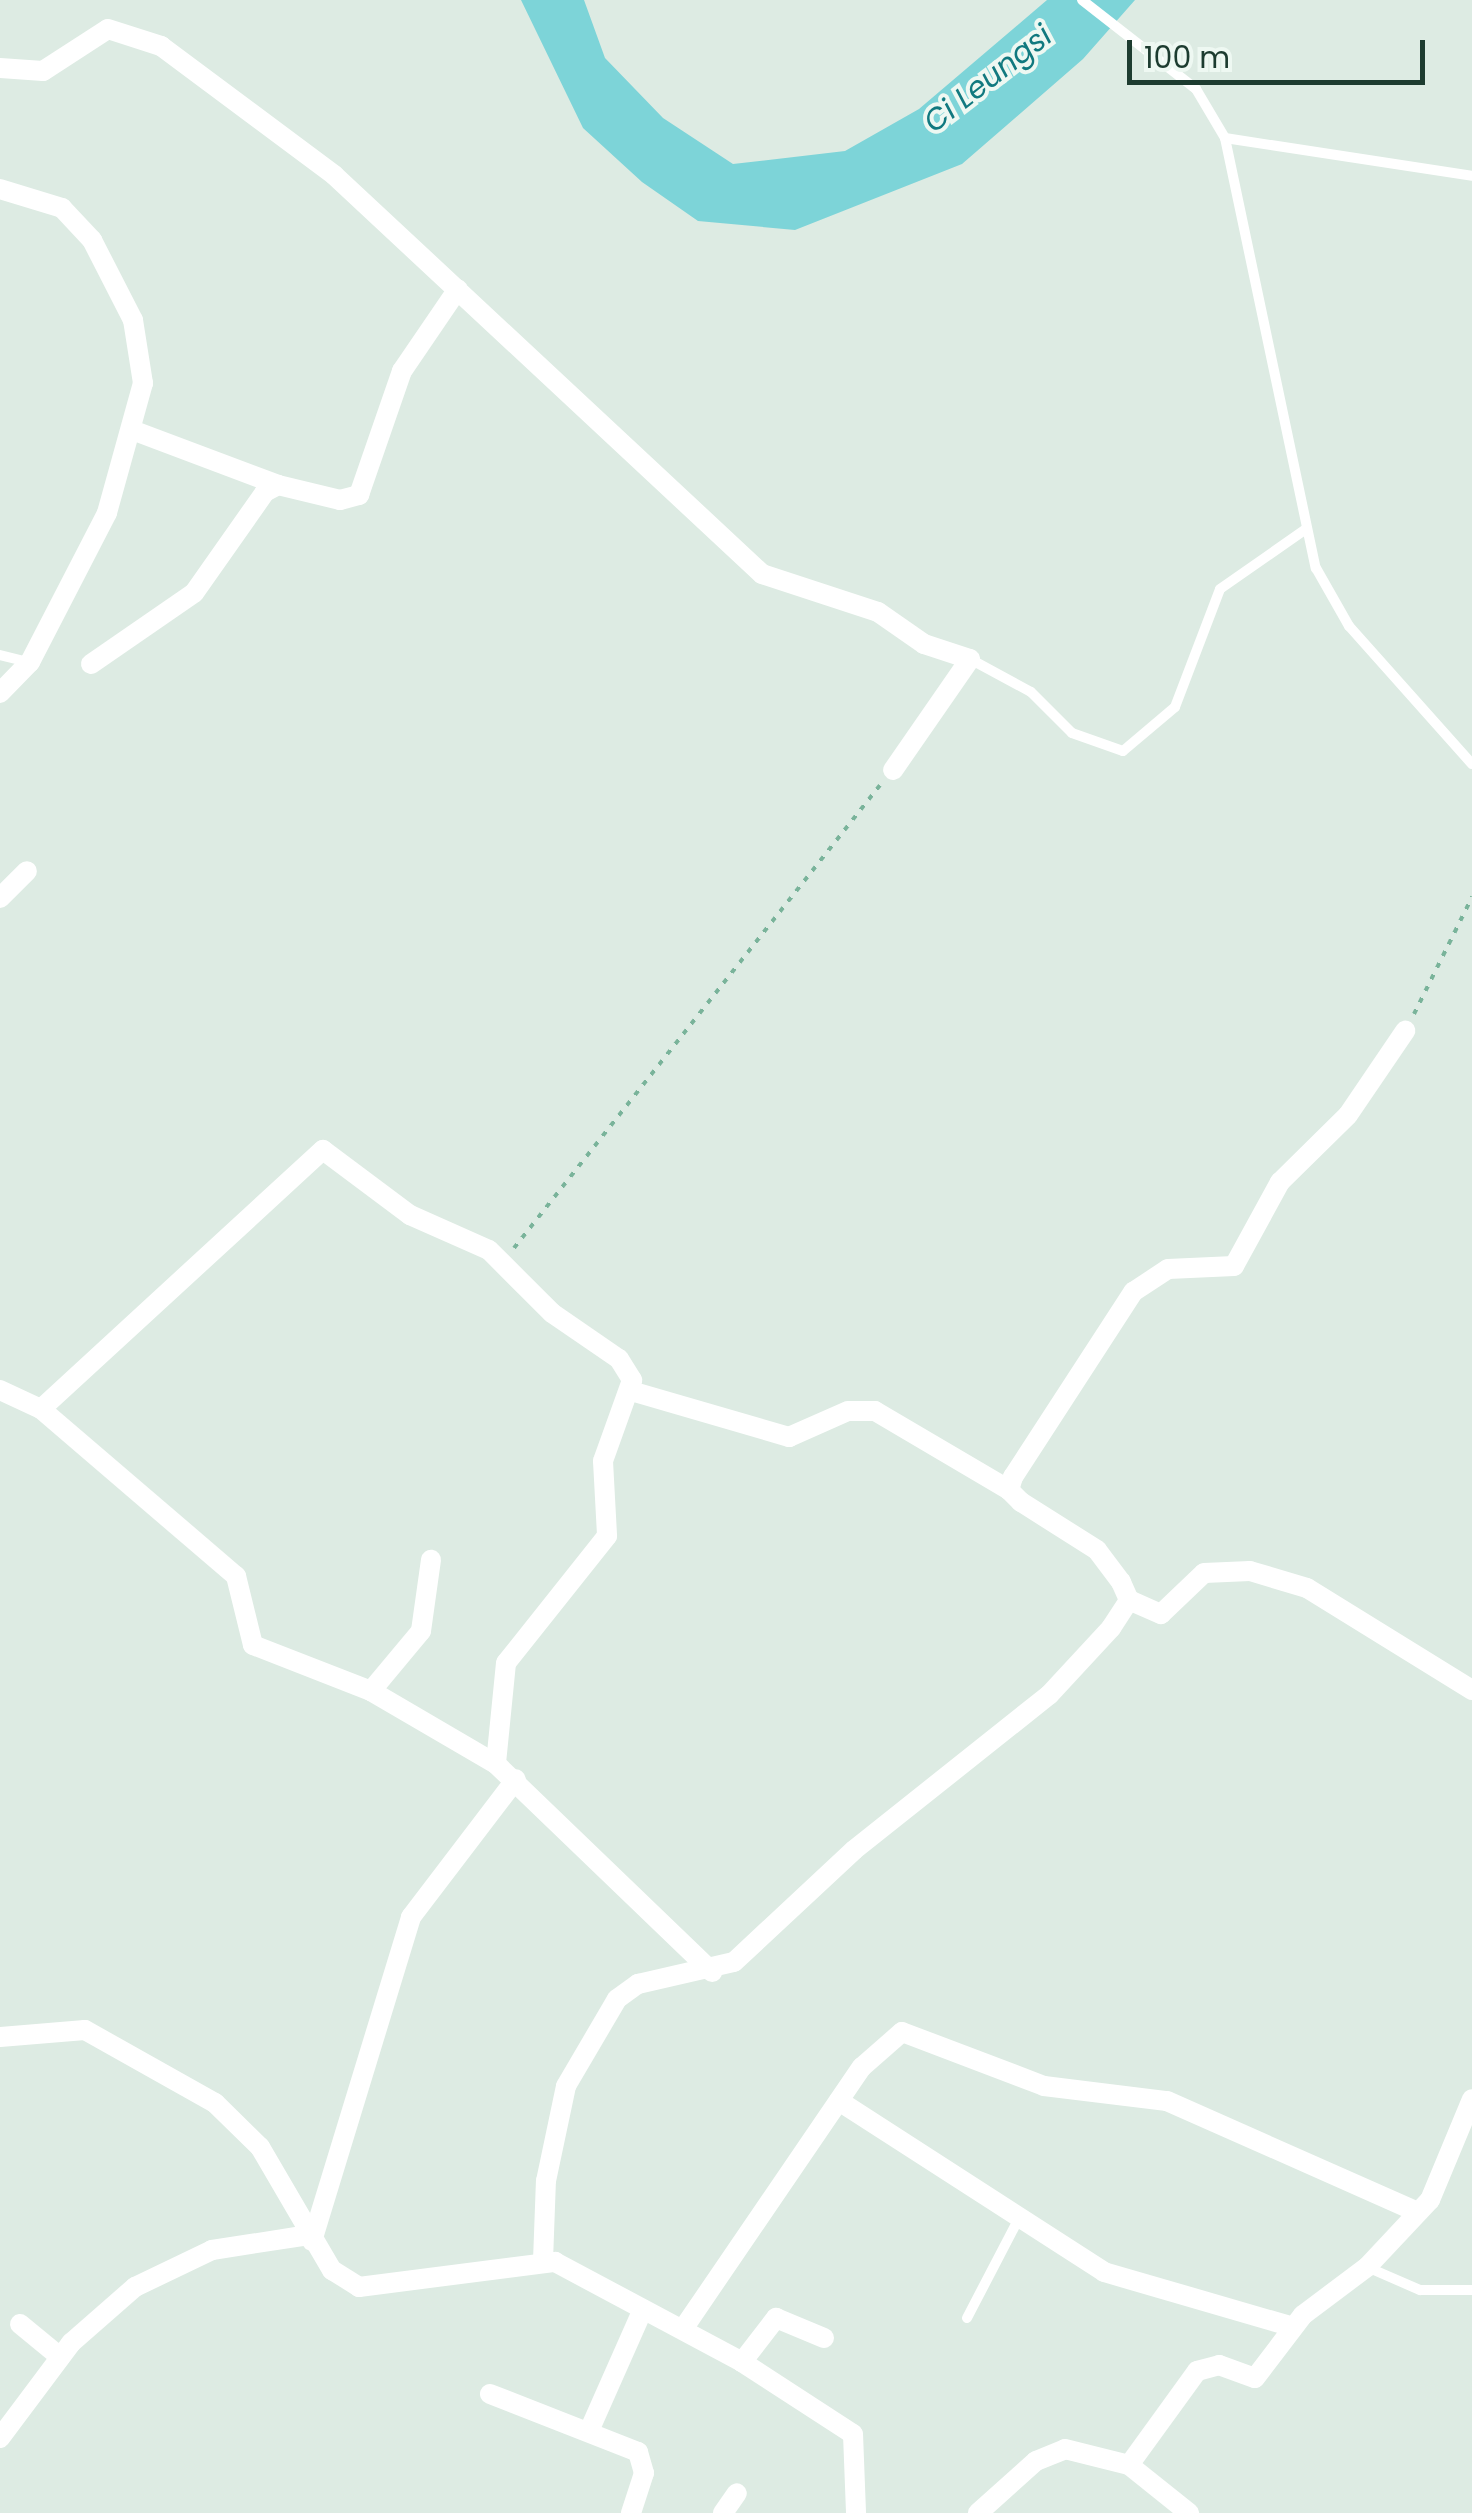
<!DOCTYPE html>
<html>
<head>
<meta charset="utf-8">
<style>
	body { margin:0 }
	#map { position:relative; width:1472px; height:2513px; overflow:hidden; background:#ddebe3; font-family:Poppins,sans-serif }
	div>[style] { position:absolute }
	.water>* { inset:0; background:#7dd4d8 }
	.path>* { height:4px; margin-top:-2px; transform-origin:0; background:repeating-linear-gradient(90deg,#79b39a 0 5px,transparent 0 13px) }
	.service>* { height:10px; margin:-5px; padding:0 5px; transform-origin:5px; border-radius:5px; background:#fff }
	.minor>* { height:20px; margin:-10px; padding:0 10px; transform-origin:10px; border-radius:10px; background:#fff }
	span { translate:-50% -50%; white-space:nowrap; text-align:center; line-height:1.15; -webkit-text-stroke:8px #eef8f2; paint-order:stroke }
	.water-label { font-size:30px; color:#11797f; font-style:italic }
	.scale { position:absolute; left:1127px; top:40px; width:298px; height:45px; box-sizing:border-box; border:5px solid #1d3c30; border-top:0; padding-left:12px; font-size:30px; line-height:35px; white-space:nowrap; color:#1d3c30; -webkit-text-stroke:8px #eef8f2; paint-order:stroke }
</style>
</head>
<body>
<div id="map">
	<div class="water">
		<div style="clip-path:polygon(521px 0,584px 0,605px 58px,663px 118px,733px 164px,845px 151px,919px 109px,1047px 0,1135px 0,1083px 59px,962px 164px,795px 230px,698px 221px,642px 182px,583px 128px)"></div>
	</div>
	<div class="path">
		<div style="left:1414px;top:1014px;width:131px;rotate:-63.6deg"></div>
		<div style="left:514px;top:1248px;width:590px;rotate:-51.67deg"></div>
	</div>
	<div class="service">
		<div style="left:1082px;top:0;width:145px;rotate:38deg"></div>
		<div style="left:1196px;top:89px;width:57px;rotate:59.4deg"></div>
		<div style="left:1225px;top:138px;width:440px;rotate:78.1deg"></div>
		<div style="left:1316px;top:568px;width:67px;rotate:60.4deg"></div>
		<div style="left:1349px;top:626px;width:185px;rotate:48.3deg"></div>
		<div style="left:1225px;top:138px;width:250px;rotate:8.7deg"></div>
		<div style="left:0;top:655px;width:30px;rotate:14deg"></div>
		<div style="left:970px;top:659px;width:69px;rotate:28.4deg"></div>
		<div style="left:1031px;top:692px;width:58px;rotate:45deg"></div>
		<div style="left:1072px;top:733px;width:54px;rotate:19.4deg"></div>
		<div style="left:1123px;top:751px;width:68px;rotate:-40.2deg"></div>
		<div style="left:1175px;top:707px;width:126px;rotate:-69.1deg"></div>
		<div style="left:1220px;top:589px;width:105px;rotate:-34.9deg"></div>
		<div style="left:1367px;top:2267px;width:58px;rotate:23.5deg"></div>
		<div style="left:1420px;top:2290px;width:52px"></div>
		<div style="left:967px;top:2318px;width:108px;rotate:-62.5deg"></div>
	</div>
	<div class="minor">
		<div style="left:0;top:68px;width:43px;rotate:4deg"></div>
		<div style="left:43px;top:71px;width:77px;rotate:-32.9deg"></div>
		<div style="left:108px;top:29px;width:56px;rotate:17.8deg"></div>
		<div style="left:161px;top:46px;width:216px;rotate:36.7deg"></div>
		<div style="left:334px;top:175px;width:585px;rotate:42.99deg"></div>
		<div style="left:762px;top:574px;width:122px;rotate:18.1deg"></div>
		<div style="left:878px;top:612px;width:56px;rotate:34.8deg"></div>
		<div style="left:924px;top:644px;width:48px;rotate:18.1deg"></div>
		<div style="left:970px;top:659px;width:135px;rotate:124.7deg"></div>
		<div style="left:0;top:189px;width:65px;rotate:17deg"></div>
		<div style="left:62px;top:208px;width:44px;rotate:46.8deg"></div>
		<div style="left:92px;top:240px;width:90px;rotate:62.9deg"></div>
		<div style="left:133px;top:320px;width:64px;rotate:81deg"></div>
		<div style="left:143px;top:383px;width:135px;rotate:105.5deg"></div>
		<div style="left:107px;top:513px;width:168px;rotate:117.3deg"></div>
		<div style="left:30px;top:662px;width:43px;rotate:134.1deg"></div>
		<div style="left:132px;top:430px;width:156px;rotate:20.6deg"></div>
		<div style="left:91px;top:664px;width:125px;rotate:-34.6deg"></div>
		<div style="left:194px;top:593px;width:123px;rotate:-54.9deg"></div>
		<div style="left:265px;top:492px;width:15px;rotate:-28deg"></div>
		<div style="left:278px;top:485px;width:64px;rotate:13.6deg"></div>
		<div style="left:340px;top:500px;width:20px;rotate:-15deg"></div>
		<div style="left:359px;top:495px;width:131px;rotate:-70.9deg"></div>
		<div style="left:402px;top:371px;width:99px;rotate:-55.7deg"></div>
		<div style="left:0;top:898px;width:38px;rotate:-45deg"></div>
		<div style="left:0;top:1390px;width:45px;rotate:24.9deg"></div>
		<div style="left:41px;top:1409px;width:383px;rotate:-42.6deg"></div>
		<div style="left:323px;top:1150px;width:109px;rotate:36.8deg"></div>
		<div style="left:410px;top:1215px;width:86px;rotate:23.9deg"></div>
		<div style="left:489px;top:1250px;width:89px;rotate:45deg"></div>
		<div style="left:552px;top:1313px;width:81px;rotate:34.5deg"></div>
		<div style="left:619px;top:1359px;width:25px;rotate:58deg"></div>
		<div style="left:632px;top:1380px;width:86px;rotate:109.7deg"></div>
		<div style="left:603px;top:1461px;width:75px;rotate:86.9deg"></div>
		<div style="left:607px;top:1536px;width:162px;rotate:128.5deg"></div>
		<div style="left:506px;top:1663px;width:101px;rotate:95.7deg"></div>
		<div style="left:631px;top:1391px;width:165px;rotate:16.2deg"></div>
		<div style="left:789px;top:1437px;width:64px;rotate:-23.8deg"></div>
		<div style="left:848px;top:1411px;width:27px"></div>
		<div style="left:875px;top:1411px;width:156px;rotate:30.5deg"></div>
		<div style="left:41px;top:1409px;width:257px;rotate:40.6deg"></div>
		<div style="left:236px;top:1576px;width:71px;rotate:76.2deg"></div>
		<div style="left:253px;top:1645px;width:127px;rotate:21.3deg"></div>
		<div style="left:371px;top:1691px;width:145px;rotate:30.3deg"></div>
		<div style="left:496px;top:1764px;width:300px;rotate:43.9deg"></div>
		<div style="left:1129px;top:1600px;width:35px;rotate:24deg"></div>
		<div style="left:1161px;top:1614px;width:59px;rotate:-43.6deg"></div>
		<div style="left:1204px;top:1573px;width:46px;rotate:-2.5deg"></div>
		<div style="left:1250px;top:1571px;width:59px;rotate:16.6deg"></div>
		<div style="left:1307px;top:1588px;width:194px;rotate:31.7deg"></div>
		<div style="left:371px;top:1691px;width:78px;rotate:-50.2deg"></div>
		<div style="left:421px;top:1631px;width:72px;rotate:-82deg"></div>
		<div style="left:0;top:2037px;width:85px;rotate:-4.7deg"></div>
		<div style="left:85px;top:2030px;width:149px;rotate:29.3deg"></div>
		<div style="left:215px;top:2103px;width:63px;rotate:44.4deg"></div>
		<div style="left:260px;top:2147px;width:143px;rotate:59.7deg"></div>
		<div style="left:332px;top:2270px;width:32px;rotate:32deg"></div>
		<div style="left:359px;top:2287px;width:198px;rotate:-7.3deg"></div>
		<div style="left:555px;top:2262px;width:212px;rotate:28.1deg"></div>
		<div style="left:742px;top:2362px;width:132px;rotate:33deg"></div>
		<div style="left:853px;top:2434px;width:79px;rotate:87.8deg"></div>
		<div style="left:839px;top:2101px;width:315px;rotate:32.8deg"></div>
		<div style="left:1104px;top:2272px;width:197px;rotate:16.2deg"></div>
		<div style="left:312px;top:2241px;width:339px;rotate:-73deg"></div>
		<div style="left:411px;top:1917px;width:173px;rotate:-52.7deg"></div>
		<div style="left:543px;top:2261px;width:80px;rotate:-87.9deg"></div>
		<div style="left:546px;top:2181px;width:97px;rotate:-78.1deg"></div>
		<div style="left:566px;top:2086px;width:101px;rotate:-59.6deg"></div>
		<div style="left:617px;top:1999px;width:26px;rotate:-36deg"></div>
		<div style="left:638px;top:1984px;width:98px;rotate:-12.9deg"></div>
		<div style="left:734px;top:1962px;width:164px;rotate:-43deg"></div>
		<div style="left:854px;top:1850px;width:249px;rotate:-38.5deg"></div>
		<div style="left:1049px;top:1695px;width:91px;rotate:-47.2deg"></div>
		<div style="left:1111px;top:1628px;width:33px;rotate:-57deg"></div>
		<div style="left:1129px;top:1600px;width:20px;rotate:-114deg"></div>
		<div style="left:1121px;top:1582px;width:40px;rotate:-127deg"></div>
		<div style="left:1097px;top:1550px;width:90px;rotate:-147.7deg"></div>
		<div style="left:1021px;top:1502px;width:17px;rotate:-135deg"></div>
		<div style="left:1009px;top:1490px;width:14px;rotate:-73deg"></div>
		<div style="left:1013px;top:1477px;width:221px;rotate:-57deg"></div>
		<div style="left:1133px;top:1292px;width:42px;rotate:-33.3deg"></div>
		<div style="left:1168px;top:1269px;width:66px;rotate:-2.6deg"></div>
		<div style="left:1234px;top:1266px;width:96px;rotate:-61.3deg"></div>
		<div style="left:1280px;top:1182px;width:95px;rotate:-44.6deg"></div>
		<div style="left:1348px;top:1115px;width:102px;rotate:-55.8deg"></div>
		<div style="left:20px;top:2324px;width:52px;rotate:39.5deg"></div>
		<div style="left:683px;top:2329px;width:317px;rotate:-55.7deg"></div>
		<div style="left:862px;top:2067px;width:53px;rotate:-41.2deg"></div>
		<div style="left:902px;top:2032px;width:152px;rotate:20.8deg"></div>
		<div style="left:1044px;top:2086px;width:124px;rotate:7deg"></div>
		<div style="left:1167px;top:2101px;width:274px;rotate:23.9deg"></div>
		<div style="left:742px;top:2362px;width:56px;rotate:-52.3deg"></div>
		<div style="left:776px;top:2318px;width:52px;rotate:22.6deg"></div>
		<div style="left:490px;top:2394px;width:159px;rotate:21.4deg"></div>
		<div style="left:638px;top:2452px;width:22px;rotate:74deg"></div>
		<div style="left:644px;top:2473px;width:42px;rotate:108deg"></div>
		<div style="left:589px;top:2431px;width:133px;rotate:-66.1deg"></div>
		<div style="left:0;top:2438px;width:119px;rotate:-53.2deg"></div>
		<div style="left:71px;top:2343px;width:85px;rotate:-41.2deg"></div>
		<div style="left:135px;top:2287px;width:85px;rotate:-25.7deg"></div>
		<div style="left:212px;top:2250px;width:98px;rotate:-8.8deg"></div>
		<div style="left:1129px;top:2465px;width:116px;rotate:-54.1deg"></div>
		<div style="left:1197px;top:2371px;width:23px;rotate:-15deg"></div>
		<div style="left:1219px;top:2365px;width:38px;rotate:20deg"></div>
		<div style="left:1255px;top:2378px;width:79px;rotate:-52.7deg"></div>
		<div style="left:1303px;top:2315px;width:80px;rotate:-36.9deg"></div>
		<div style="left:1367px;top:2267px;width:92px;rotate:-46.8deg"></div>
		<div style="left:1430px;top:2200px;width:109px;rotate:-67.4deg"></div>
		<div style="left:723px;top:2513px;width:24px;rotate:-55deg"></div>
		<div style="left:978px;top:2513px;width:78px;rotate:-41.9deg"></div>
		<div style="left:1036px;top:2461px;width:31px;rotate:-22deg"></div>
		<div style="left:1065px;top:2449px;width:66px;rotate:14deg"></div>
		<div style="left:1129px;top:2465px;width:77px;rotate:38.7deg"></div>
	</div>
	<div class="water-label">
		<span style="left:988px;top:79px;rotate:-38deg">Ci Leungsi</span>
	</div>
	<div class="scale">100 m</div>
</div>
</body>
</html>
